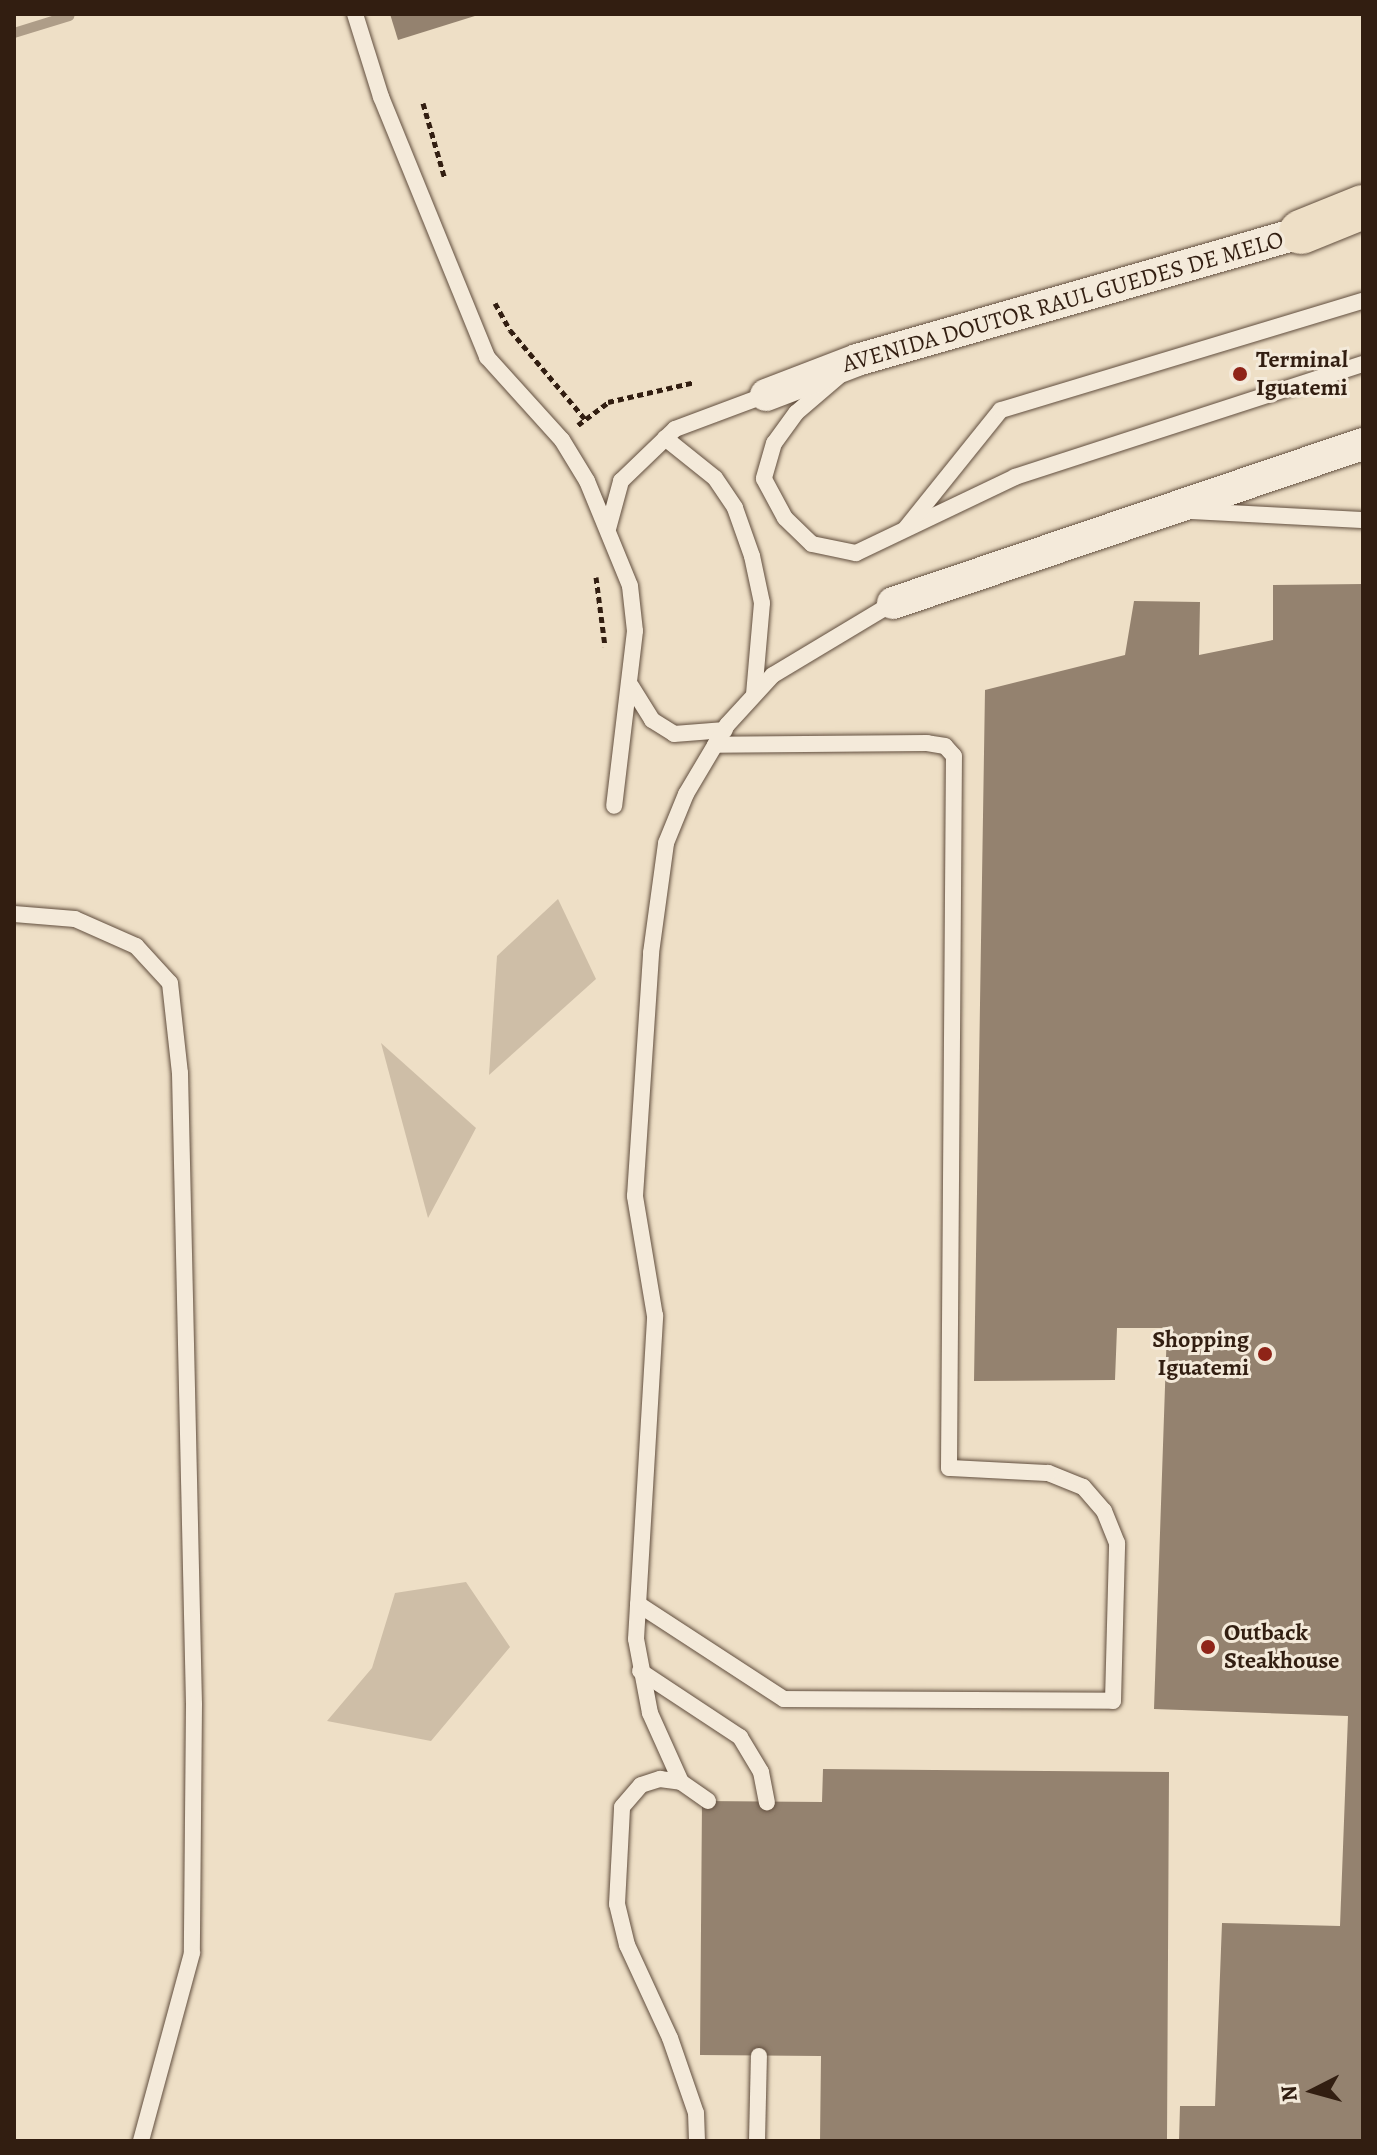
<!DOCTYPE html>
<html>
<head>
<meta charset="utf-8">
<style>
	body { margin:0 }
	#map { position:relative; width:1377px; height:2155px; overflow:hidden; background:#eedfc6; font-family:Alegreya,serif }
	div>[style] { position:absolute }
	.green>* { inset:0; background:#cebea7 }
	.stream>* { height:10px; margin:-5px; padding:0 5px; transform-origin:5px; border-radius:5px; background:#ae9d88 }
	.building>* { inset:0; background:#94826f }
	.path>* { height:5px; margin-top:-2.5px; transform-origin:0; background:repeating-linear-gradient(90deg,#321e11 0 6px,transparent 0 10px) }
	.roads { filter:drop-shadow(0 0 2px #614e3e) drop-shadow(0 0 2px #614e3e) }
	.service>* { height:16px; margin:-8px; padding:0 8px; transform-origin:8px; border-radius:8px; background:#f4eada }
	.minor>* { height:32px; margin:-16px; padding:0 16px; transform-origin:16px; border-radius:16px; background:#f4eada }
	.primary>* { height:44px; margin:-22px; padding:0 22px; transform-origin:22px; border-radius:22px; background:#eedfc6 }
	.dots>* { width:22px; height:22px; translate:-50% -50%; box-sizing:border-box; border:4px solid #f4eada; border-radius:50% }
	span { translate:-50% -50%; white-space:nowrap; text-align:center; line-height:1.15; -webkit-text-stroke:6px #f4eada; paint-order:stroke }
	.street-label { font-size:24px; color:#321e11 }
	.poi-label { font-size:24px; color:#321e11; font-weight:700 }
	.left { translate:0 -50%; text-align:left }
	.right { translate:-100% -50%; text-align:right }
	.frame { position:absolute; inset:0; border:16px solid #321e11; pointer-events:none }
	.north { position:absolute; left:1273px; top:2051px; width:80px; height:80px; -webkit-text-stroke:6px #f4eada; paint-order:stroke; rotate:264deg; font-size:22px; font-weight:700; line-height:32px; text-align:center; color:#321e11 }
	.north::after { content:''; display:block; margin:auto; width:28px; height:36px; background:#321e11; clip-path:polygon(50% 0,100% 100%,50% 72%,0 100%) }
</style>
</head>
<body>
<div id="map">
	<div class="green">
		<div style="clip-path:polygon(558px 899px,596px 979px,489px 1075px,497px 956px)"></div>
		<div style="clip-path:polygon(381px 1043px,476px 1128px,428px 1218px)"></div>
		<div style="clip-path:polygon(466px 1582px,510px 1647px,431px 1741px,327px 1721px,372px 1668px,395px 1593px)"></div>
	</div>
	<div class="stream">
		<div style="left:14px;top:33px;width:58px;rotate:-17.2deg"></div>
	</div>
	<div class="building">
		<div style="clip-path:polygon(390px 14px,478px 14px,478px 15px,398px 40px)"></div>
		<div style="clip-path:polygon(1363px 584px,1363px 2141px,1179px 2141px,1180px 2106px,1215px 2106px,1222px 1923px,1340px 1926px,1348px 1716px,1154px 1709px,1167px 1328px,1117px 1328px,1115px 1380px,974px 1381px,985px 690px,1125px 655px,1134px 601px,1200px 602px,1199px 655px,1273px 640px,1273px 585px)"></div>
		<div style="clip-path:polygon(823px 1769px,1169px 1772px,1167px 2141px,820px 2141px,821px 2056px,700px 2055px,702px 1801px,822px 1802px)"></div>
	</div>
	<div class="path">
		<div style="left:423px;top:103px;width:79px;rotate:73.9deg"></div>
		<div style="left:495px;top:303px;width:31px;rotate:61deg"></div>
		<div style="left:510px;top:330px;width:116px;rotate:49.9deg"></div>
		<div style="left:578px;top:425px;width:38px;rotate:-37deg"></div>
		<div style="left:608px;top:402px;width:89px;rotate:-12.9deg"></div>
		<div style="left:596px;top:577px;width:70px;rotate:82.6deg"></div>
	</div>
	<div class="roads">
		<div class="service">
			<div style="left:355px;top:14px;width:87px;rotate:72.6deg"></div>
			<div style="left:381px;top:97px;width:281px;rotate:67.8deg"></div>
			<div style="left:487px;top:357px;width:112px;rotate:47.9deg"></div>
			<div style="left:562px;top:440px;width:48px;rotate:58.6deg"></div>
			<div style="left:587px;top:481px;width:113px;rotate:67.7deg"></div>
			<div style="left:630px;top:586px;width:45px;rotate:83.7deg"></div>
			<div style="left:635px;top:631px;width:176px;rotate:96.8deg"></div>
			<div style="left:838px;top:377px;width:55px;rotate:139.4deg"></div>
			<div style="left:796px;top:413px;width:37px;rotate:126deg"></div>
			<div style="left:774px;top:443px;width:37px;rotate:106deg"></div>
			<div style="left:764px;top:479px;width:44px;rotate:61.7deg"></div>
			<div style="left:785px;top:518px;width:37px;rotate:44deg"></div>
			<div style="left:812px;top:544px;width:45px;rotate:11.6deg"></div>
			<div style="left:856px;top:553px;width:176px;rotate:-25.5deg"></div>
			<div style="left:1015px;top:477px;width:366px;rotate:-18deg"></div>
			<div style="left:665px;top:438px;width:64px;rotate:38.7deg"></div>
			<div style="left:715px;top:478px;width:36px;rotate:56deg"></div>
			<div style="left:735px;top:508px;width:51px;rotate:70.5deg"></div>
			<div style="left:752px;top:556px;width:48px;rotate:78deg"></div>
			<div style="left:762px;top:603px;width:92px;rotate:95deg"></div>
			<div style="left:1190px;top:511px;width:173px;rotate:3deg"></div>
			<div style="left:906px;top:528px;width:151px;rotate:-51.2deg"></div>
			<div style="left:1001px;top:410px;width:378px;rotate:-16.8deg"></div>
			<div style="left:608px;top:529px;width:50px;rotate:-74.8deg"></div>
			<div style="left:621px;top:481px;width:75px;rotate:-43.9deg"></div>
			<div style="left:675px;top:429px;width:97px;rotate:-20.5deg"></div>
			<div style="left:631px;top:686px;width:40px;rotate:58deg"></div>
			<div style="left:652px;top:720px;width:26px;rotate:32deg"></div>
			<div style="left:674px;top:734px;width:51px;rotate:-4.5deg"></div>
			<div style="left:14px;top:914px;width:61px;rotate:4.7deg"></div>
			<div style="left:75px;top:919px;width:67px;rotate:23.9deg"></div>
			<div style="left:136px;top:946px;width:50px;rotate:47.4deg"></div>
			<div style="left:170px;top:983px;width:91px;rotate:83.7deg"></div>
			<div style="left:180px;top:1073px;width:631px;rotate:88.73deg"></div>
			<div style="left:194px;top:1704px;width:249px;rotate:90.5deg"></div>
			<div style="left:192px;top:1953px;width:195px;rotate:105.2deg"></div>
			<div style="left:638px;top:1604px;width:174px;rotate:33.1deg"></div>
			<div style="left:784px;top:1699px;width:329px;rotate:0.3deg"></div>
			<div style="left:1113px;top:1701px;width:158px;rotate:-88.5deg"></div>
			<div style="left:1117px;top:1543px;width:35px;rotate:-112deg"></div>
			<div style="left:1104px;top:1511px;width:32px;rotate:-131deg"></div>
			<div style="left:1083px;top:1487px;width:38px;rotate:-158deg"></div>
			<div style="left:1048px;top:1473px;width:99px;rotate:-177.1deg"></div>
			<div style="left:949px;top:1468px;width:712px;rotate:-89.6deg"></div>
			<div style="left:954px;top:756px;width:13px;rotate:-132deg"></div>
			<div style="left:945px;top:746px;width:18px;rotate:-171deg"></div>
			<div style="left:927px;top:743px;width:212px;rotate:179.5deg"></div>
			<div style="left:640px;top:1671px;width:120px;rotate:33.4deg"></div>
			<div style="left:740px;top:1737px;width:41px;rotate:59deg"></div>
			<div style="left:761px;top:1772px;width:31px;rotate:79deg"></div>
			<div style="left:681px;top:1782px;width:76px;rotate:-114.2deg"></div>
			<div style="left:650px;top:1713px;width:75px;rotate:-100.7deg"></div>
			<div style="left:636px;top:1639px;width:324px;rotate:-86.6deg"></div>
			<div style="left:655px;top:1316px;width:122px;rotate:-99.5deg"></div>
			<div style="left:635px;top:1196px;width:244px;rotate:-86.2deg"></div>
			<div style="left:651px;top:953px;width:111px;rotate:-82.2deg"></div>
			<div style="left:666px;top:843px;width:53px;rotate:-67.8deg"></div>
			<div style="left:686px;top:794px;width:80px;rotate:-59.3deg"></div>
			<div style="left:727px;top:725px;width:68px;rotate:-47.4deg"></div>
			<div style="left:773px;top:675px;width:140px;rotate:-31deg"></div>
			<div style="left:697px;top:2141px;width:28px;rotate:-92deg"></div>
			<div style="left:696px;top:2113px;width:79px;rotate:-109.1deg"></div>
			<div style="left:670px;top:2038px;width:102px;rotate:-114.8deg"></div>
			<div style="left:627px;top:1945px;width:42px;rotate:-103.7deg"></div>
			<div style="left:617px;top:1904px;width:97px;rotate:-87deg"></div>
			<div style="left:622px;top:1807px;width:29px;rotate:-49deg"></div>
			<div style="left:641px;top:1785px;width:20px;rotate:-18deg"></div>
			<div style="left:660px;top:1779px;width:21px;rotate:8deg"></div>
			<div style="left:681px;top:1782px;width:33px;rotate:35deg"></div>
			<div style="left:757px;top:2141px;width:85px;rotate:-88.7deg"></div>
		</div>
		<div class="minor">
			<div style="left:766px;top:395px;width:97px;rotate:-21deg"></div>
			<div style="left:857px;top:360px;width:483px;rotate:-16deg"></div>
			<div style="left:893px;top:603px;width:496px;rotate:-18.7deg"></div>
		</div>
		<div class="primary">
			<div style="left:1301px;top:232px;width:67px;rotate:-22deg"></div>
		</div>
	</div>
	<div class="dots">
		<div style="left:1240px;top:374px;background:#8f2418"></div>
		<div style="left:1265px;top:1354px;background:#8f2418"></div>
		<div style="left:1208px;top:1647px;background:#8f2418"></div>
	</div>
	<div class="street-label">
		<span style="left:1063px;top:302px;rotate:-16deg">AVENIDA DOUTOR RAUL GUEDES DE MELO</span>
	</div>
	<div class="poi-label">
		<span class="left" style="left:1256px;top:374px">Terminal<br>Iguatemi</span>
		<span class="right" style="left:1249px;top:1354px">Shopping<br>Iguatemi</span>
		<span class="left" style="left:1224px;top:1647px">Outback<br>Steakhouse</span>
	</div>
	<div class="frame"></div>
	<div class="north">N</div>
</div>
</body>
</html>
